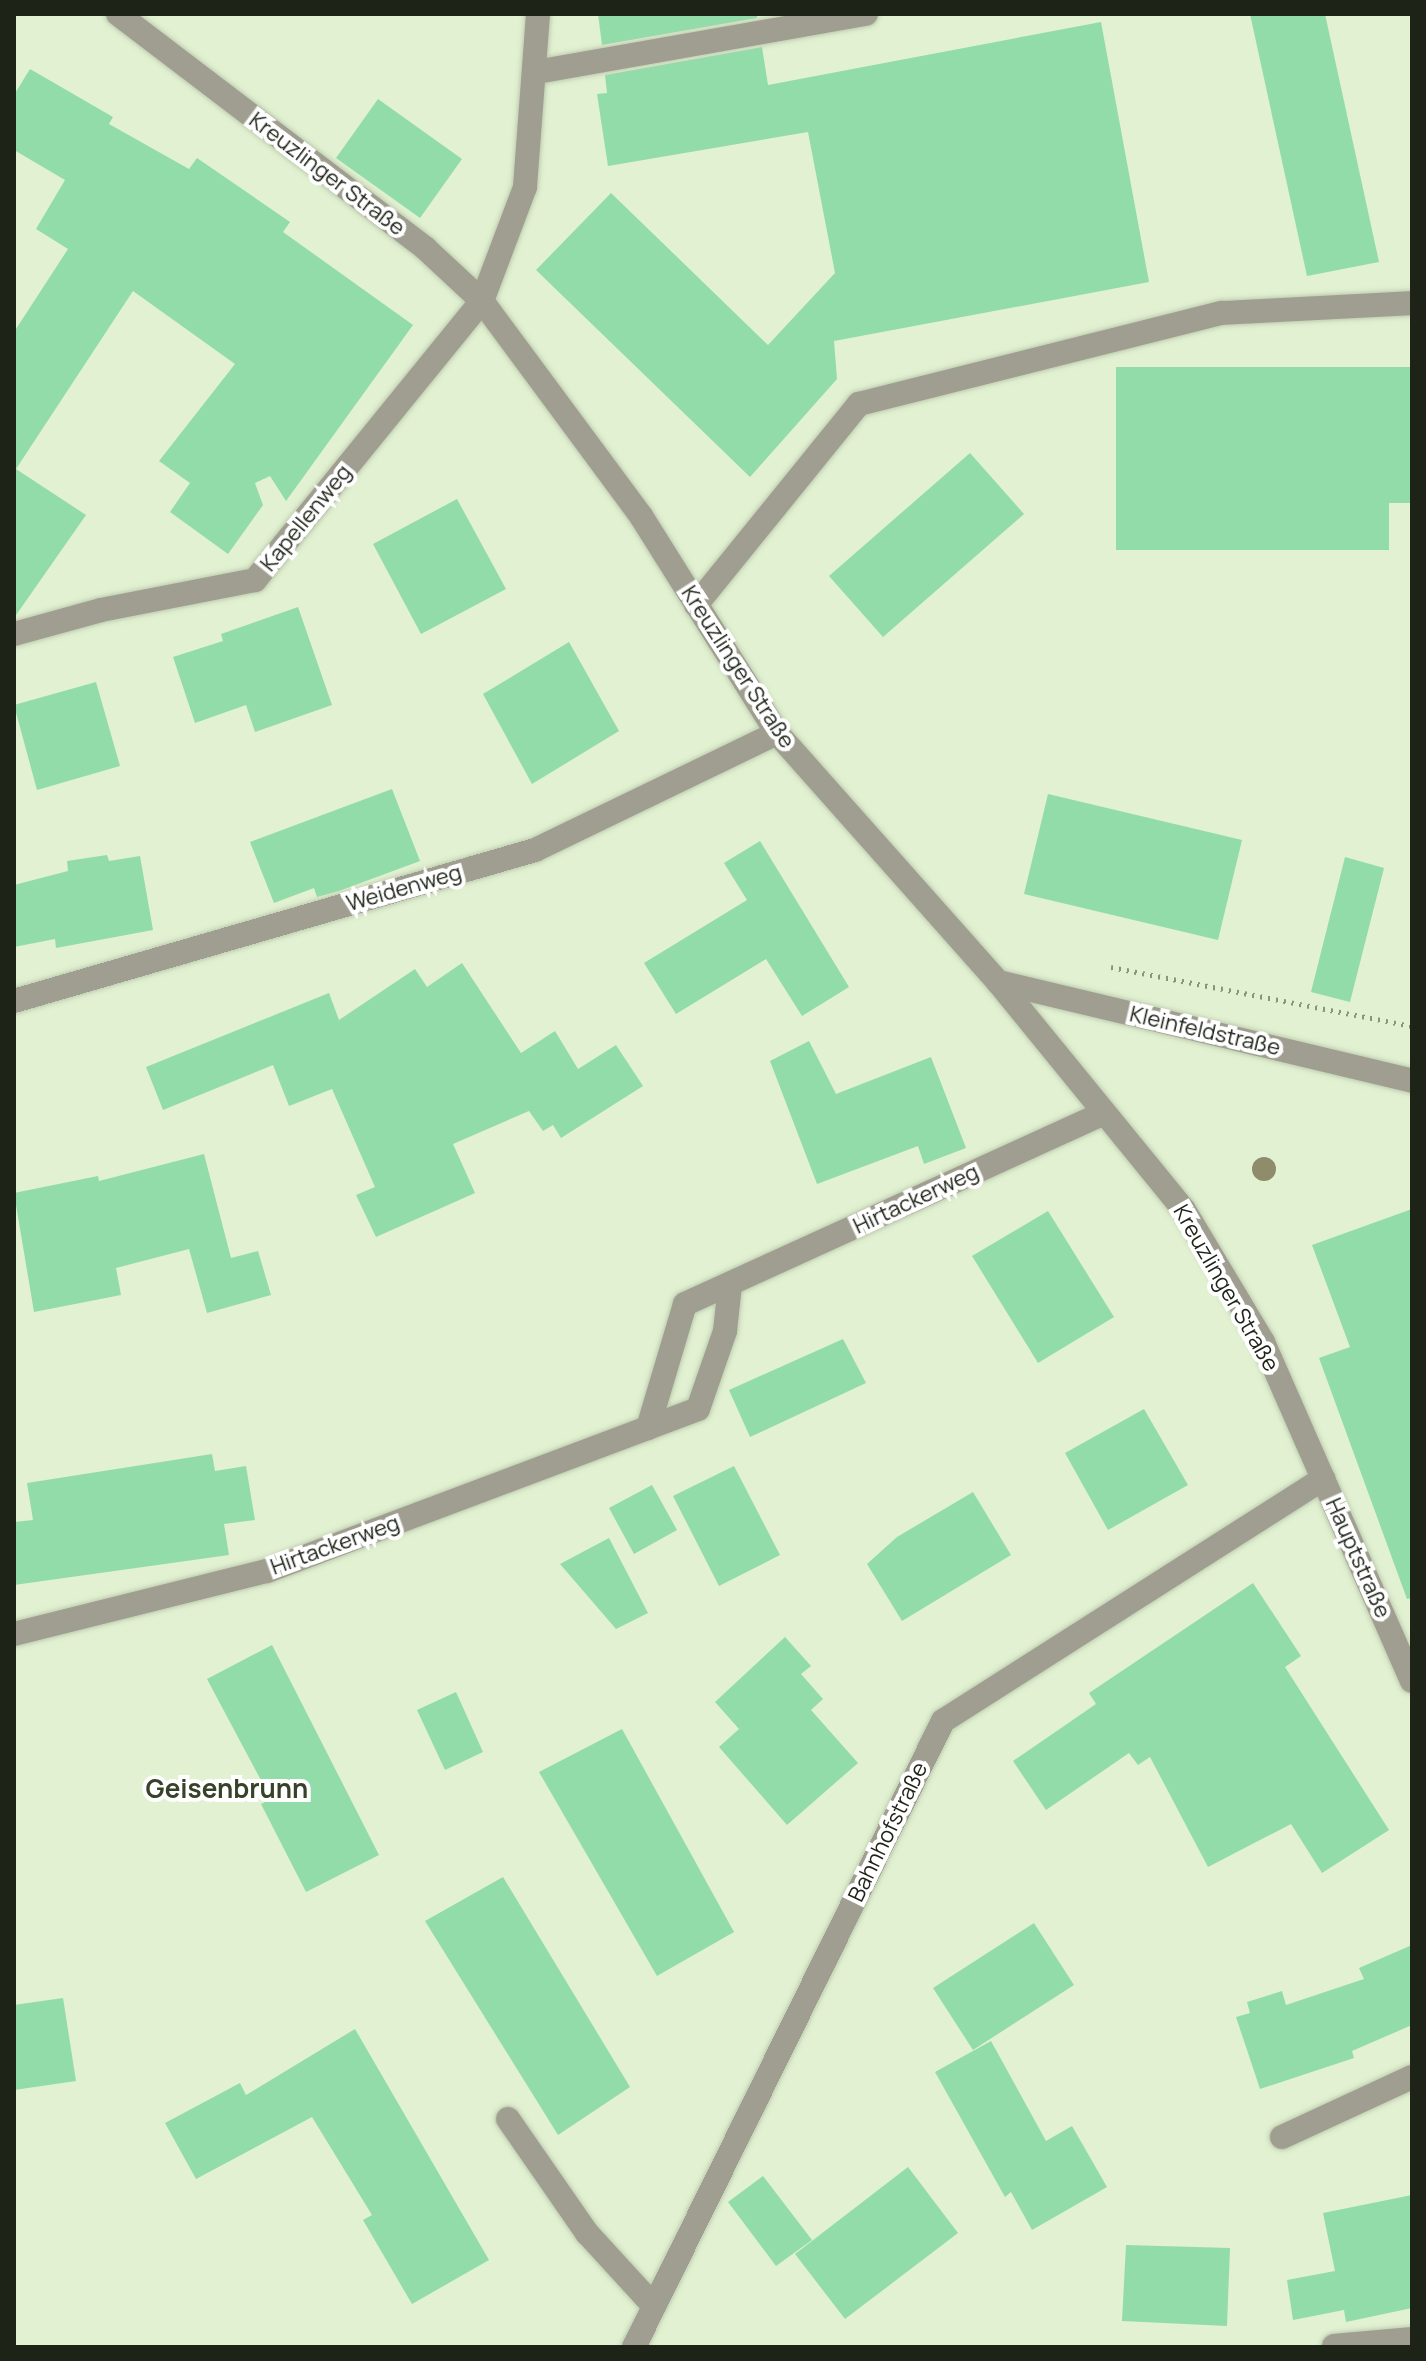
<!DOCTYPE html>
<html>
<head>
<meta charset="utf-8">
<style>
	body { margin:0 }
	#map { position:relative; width:1426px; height:2361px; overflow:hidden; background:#e1f1d1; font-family:Manrope,sans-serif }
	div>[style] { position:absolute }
	.building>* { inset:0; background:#92dcaa }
	.path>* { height:5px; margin-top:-2.5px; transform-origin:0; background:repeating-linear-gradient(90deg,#89947d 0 2px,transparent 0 8px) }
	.roads { filter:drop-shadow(0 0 2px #beccb0) drop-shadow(0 0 2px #beccb0) }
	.minor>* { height:24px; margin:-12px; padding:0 12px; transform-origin:12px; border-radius:12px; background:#a09e90 }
	.trees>* { width:24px; height:24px; margin:-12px; border-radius:50%; background:#8f8c6c }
	span { translate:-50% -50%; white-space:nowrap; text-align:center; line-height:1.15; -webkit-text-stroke:8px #fff; paint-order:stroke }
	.street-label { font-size:22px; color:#1e2318 }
	.quarter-label { font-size:26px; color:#374328; font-weight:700 }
	.frame { position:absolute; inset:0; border:16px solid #1e2318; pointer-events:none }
</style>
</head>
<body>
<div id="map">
	<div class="building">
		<div style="clip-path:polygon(598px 14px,757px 14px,757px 18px,602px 45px)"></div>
		<div style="clip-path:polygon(1250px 14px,1325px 14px,1379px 262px,1307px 276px)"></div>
		<div style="clip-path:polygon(1101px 22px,1149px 282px,834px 341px,837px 379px,750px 477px,536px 270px,611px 193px,768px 345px,835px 273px,808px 132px,608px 166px,597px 94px,607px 93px,605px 75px,762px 47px,768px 85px)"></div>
		<div style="clip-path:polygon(30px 69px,113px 117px,109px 124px,189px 169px,197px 158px,290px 222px,283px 232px,413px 325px,286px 501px,270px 476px,255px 483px,263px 505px,228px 554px,170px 512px,190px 483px,159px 461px,235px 364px,133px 291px,16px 469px,86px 515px,14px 618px,14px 332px,68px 249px,36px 229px,65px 180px,14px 150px,14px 95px)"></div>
		<div style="clip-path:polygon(378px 99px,462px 159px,420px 218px,336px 158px)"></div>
		<div style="clip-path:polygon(1116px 367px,1412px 367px,1412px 503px,1389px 503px,1389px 550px,1116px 550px)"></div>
		<div style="clip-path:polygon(970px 453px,1024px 514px,883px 637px,829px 576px)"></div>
		<div style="clip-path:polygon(457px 499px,506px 589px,421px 634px,373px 544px)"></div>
		<div style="clip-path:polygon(298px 607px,332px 705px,255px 732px,246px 705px,195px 723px,173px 657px,223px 641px,221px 634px)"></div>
		<div style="clip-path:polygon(569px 642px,619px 731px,532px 784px,483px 694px)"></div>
		<div style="clip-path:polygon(96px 682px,120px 766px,37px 790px,14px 705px)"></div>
		<div style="clip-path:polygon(392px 789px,420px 861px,339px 891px,317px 897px,314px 888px,274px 903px,250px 842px)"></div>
		<div style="clip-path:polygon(1048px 794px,1242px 840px,1218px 940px,1024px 894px)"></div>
		<div style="clip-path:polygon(760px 841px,849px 987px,802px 1016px,766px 959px,676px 1014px,644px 963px,747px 900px,724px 863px)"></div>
		<div style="clip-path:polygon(107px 855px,109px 861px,140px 856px,153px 930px,56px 948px,55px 939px,14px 947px,14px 885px,68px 871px,67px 861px)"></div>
		<div style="clip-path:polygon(1345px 857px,1384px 868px,1350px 1002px,1311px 992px)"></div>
		<div style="clip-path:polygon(462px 963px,521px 1053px,555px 1031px,578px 1069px,616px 1045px,643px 1086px,561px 1138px,553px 1125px,543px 1131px,529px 1111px,453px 1144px,475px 1193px,376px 1237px,356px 1195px,375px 1187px,332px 1089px,289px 1106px,273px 1065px,163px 1110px,146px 1067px,329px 993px,339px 1020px,415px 969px,427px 987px)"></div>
		<div style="clip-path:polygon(809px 1041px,836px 1094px,931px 1057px,966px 1148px,924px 1164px,918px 1146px,817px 1184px,770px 1061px)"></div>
		<div style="clip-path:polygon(204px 1154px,231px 1258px,258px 1251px,271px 1295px,207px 1313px,189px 1249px,116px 1268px,121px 1295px,34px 1312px,14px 1193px,98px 1176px,99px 1181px)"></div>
		<div style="clip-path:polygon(1412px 1209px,1412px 1598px,1407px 1599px,1319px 1358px,1350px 1347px,1312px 1245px)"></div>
		<div style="clip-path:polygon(1048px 1211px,1114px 1317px,1038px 1363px,972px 1256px)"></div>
		<div style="clip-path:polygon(843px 1339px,866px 1383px,750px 1437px,729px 1390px)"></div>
		<div style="clip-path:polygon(1144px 1409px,1188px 1485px,1108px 1530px,1065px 1453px)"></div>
		<div style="clip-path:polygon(212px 1454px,215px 1471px,246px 1466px,255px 1520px,224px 1524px,229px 1555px,14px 1585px,14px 1522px,33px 1520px,27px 1483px)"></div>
		<div style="clip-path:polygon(734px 1466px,780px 1555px,719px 1586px,673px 1496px)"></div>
		<div style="clip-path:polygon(652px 1485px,677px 1530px,634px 1554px,609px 1508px)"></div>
		<div style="clip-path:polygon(973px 1492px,1011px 1555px,902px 1621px,867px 1564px,897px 1537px)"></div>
		<div style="clip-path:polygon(609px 1538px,648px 1613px,616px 1629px,560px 1564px)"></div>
		<div style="clip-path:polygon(1253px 1583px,1301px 1656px,1285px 1667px,1389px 1830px,1322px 1873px,1291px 1824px,1208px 1867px,1150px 1757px,1138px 1765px,1129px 1753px,1046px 1810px,1013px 1761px,1096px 1704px,1089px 1693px)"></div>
		<div style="clip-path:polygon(785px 1637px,811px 1666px,801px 1674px,823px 1699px,811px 1710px,858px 1763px,787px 1825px,719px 1747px,739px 1729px,715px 1702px)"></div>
		<div style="clip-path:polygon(272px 1645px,379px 1855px,306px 1892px,261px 1804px,271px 1799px,207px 1679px)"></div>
		<div style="clip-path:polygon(456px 1692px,483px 1752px,445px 1770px,417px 1710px)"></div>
		<div style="clip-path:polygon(622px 1729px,734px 1932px,657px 1976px,539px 1772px)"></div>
		<div style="clip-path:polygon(503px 1877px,630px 2087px,558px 2135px,425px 1921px)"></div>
		<div style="clip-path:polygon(1034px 1923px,1074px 1985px,973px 2050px,933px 1988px)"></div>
		<div style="clip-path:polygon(1412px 1945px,1412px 2025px,1352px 2051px,1354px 2058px,1260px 2089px,1236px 2017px,1250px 2013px,1247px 2002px,1282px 1991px,1286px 2005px,1364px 1979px,1359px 1968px)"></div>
		<div style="clip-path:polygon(63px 1998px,76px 2081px,14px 2090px,14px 2005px)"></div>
		<div style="clip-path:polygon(355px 2029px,489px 2260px,412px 2304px,363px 2220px,372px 2215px,312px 2117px,196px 2179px,165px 2123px,240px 2083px,246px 2095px)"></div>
		<div style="clip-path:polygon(991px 2041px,1046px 2141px,1072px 2126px,1107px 2187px,1032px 2230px,1011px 2192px,1005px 2197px,935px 2072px)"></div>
		<div style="clip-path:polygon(908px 2167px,958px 2233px,845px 2319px,795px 2254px)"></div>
		<div style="clip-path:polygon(763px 2176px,812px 2240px,776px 2266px,728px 2202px)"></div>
		<div style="clip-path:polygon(1412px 2195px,1412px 2308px,1346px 2322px,1344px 2310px,1293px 2320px,1287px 2280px,1335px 2271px,1323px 2213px)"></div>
		<div style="clip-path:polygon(1126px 2245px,1230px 2248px,1227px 2326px,1122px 2321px)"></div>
	</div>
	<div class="path">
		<div style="left:1111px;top:967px;width:307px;rotate:11.1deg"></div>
	</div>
	<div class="roads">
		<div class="minor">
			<div style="left:118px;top:14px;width:387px;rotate:37.3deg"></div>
			<div style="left:426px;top:249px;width:76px;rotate:42.9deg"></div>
			<div style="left:482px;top:301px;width:267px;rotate:53.5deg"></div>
			<div style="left:641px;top:516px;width:256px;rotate:57.9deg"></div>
			<div style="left:777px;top:733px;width:333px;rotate:48.4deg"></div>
			<div style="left:998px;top:982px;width:294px;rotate:50.8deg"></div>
			<div style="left:1184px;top:1210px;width:154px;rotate:59.1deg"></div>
			<div style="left:1263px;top:1342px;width:370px;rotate:66.3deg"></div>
			<div style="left:536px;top:72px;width:335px;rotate:-10deg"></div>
			<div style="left:696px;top:605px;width:259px;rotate:-51deg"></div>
			<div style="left:859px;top:404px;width:374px;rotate:-14.1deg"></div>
			<div style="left:1222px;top:313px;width:190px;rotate:-3deg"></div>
			<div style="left:14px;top:634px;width:90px;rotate:-15.4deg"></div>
			<div style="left:101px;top:610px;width:157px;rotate:-11deg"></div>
			<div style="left:255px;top:580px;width:360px;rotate:-50.9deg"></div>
			<div style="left:482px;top:301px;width:122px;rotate:-69.3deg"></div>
			<div style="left:525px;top:187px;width:173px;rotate:-85.7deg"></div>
			<div style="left:998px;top:982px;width:426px;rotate:13.4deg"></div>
			<div style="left:14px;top:1001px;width:542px;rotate:-16.16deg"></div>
			<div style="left:535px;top:850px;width:269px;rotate:-25.8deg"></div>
			<div style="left:648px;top:1428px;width:129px;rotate:-73.4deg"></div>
			<div style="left:685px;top:1304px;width:457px;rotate:-24.5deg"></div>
			<div style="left:14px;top:1634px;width:261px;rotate:-14deg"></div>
			<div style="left:267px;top:1571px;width:460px;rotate:-20.6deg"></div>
			<div style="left:698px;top:1409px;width:83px;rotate:-70.9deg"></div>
			<div style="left:725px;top:1331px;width:46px;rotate:-83.8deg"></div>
			<div style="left:508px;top:2119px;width:139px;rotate:55.3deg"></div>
			<div style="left:587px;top:2233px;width:99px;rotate:47.5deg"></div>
			<div style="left:1282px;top:2137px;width:143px;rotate:-24.8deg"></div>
			<div style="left:1334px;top:2346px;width:78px;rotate:-5.1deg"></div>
			<div style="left:634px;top:2347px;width:698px;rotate:-63.73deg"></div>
			<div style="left:943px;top:1721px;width:451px;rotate:-32.5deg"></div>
		</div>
	</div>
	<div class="trees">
		<div style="left:1264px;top:1169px"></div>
	</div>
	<div class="street-label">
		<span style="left:327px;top:174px;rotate:37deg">Kreuzlinger Straße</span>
		<span style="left:306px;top:518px;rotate:-51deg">Kapellenweg</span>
		<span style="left:738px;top:667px;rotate:57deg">Kreuzlinger Straße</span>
		<span style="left:404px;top:888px;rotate:-16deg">Weidenweg</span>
		<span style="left:1205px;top:1031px;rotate:13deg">Kleinfeldstraße</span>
		<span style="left:916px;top:1199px;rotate:-25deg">Hirtackerweg</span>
		<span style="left:1226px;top:1288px;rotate:60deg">Kreuzlinger Straße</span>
		<span style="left:335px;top:1545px;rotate:-20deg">Hirtackerweg</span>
		<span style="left:1358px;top:1558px;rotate:66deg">Hauptstraße</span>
		<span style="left:888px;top:1832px;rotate:-64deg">Bahnhofstraße</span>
	</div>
	<div class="quarter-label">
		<span style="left:227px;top:1789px">Geisenbrunn</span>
	</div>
	<div class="frame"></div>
</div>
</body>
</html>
